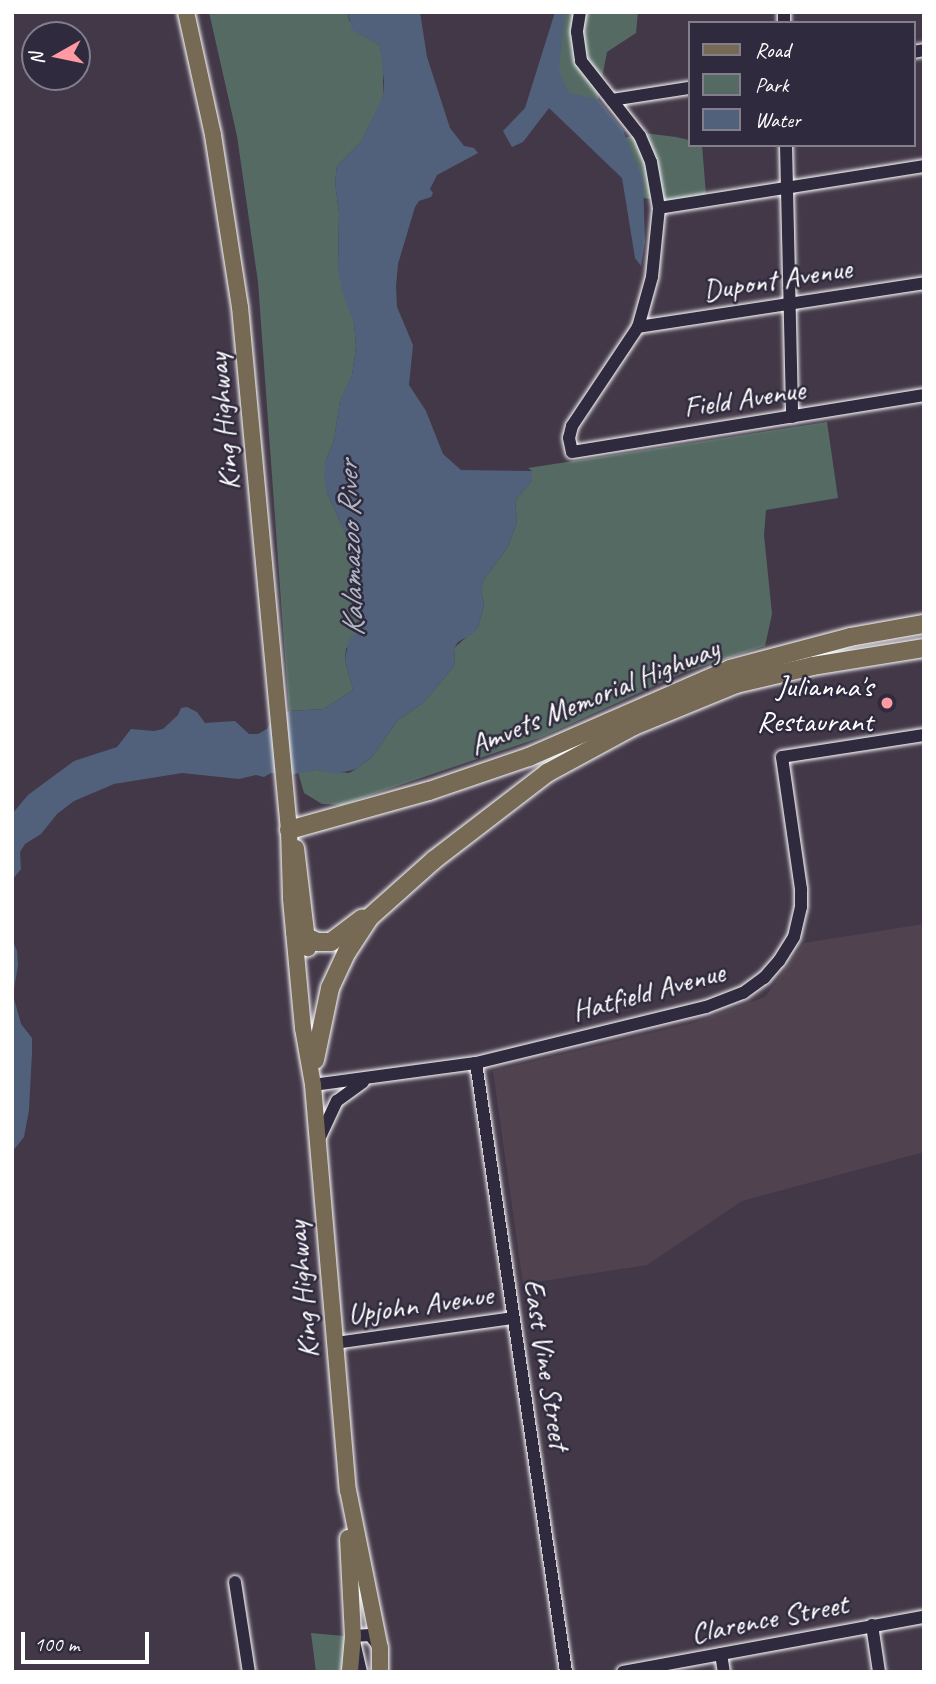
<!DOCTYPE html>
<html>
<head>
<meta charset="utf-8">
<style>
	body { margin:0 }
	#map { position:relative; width:936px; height:1684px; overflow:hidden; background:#433848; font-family:Caveat,sans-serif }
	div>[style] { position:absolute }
	.built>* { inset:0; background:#514250 }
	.green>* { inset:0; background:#566a64 }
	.water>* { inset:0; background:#52617b }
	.roads { filter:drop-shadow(0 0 2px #fff) drop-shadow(0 0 2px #fff) }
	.minor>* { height:12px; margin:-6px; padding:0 6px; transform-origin:6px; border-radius:6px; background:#2f2a3d }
	.major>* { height:16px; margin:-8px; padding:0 8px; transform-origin:8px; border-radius:8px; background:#766a55 }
	.highway>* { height:18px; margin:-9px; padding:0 9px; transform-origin:9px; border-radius:9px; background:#766a55 }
	.dots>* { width:19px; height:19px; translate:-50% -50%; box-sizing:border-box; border:4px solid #2f2a3d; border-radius:50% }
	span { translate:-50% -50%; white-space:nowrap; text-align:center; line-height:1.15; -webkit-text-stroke:5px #2f2a3d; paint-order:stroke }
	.street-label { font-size:30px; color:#fff }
	.poi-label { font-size:30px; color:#fff }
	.right { translate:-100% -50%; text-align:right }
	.water-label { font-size:32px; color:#b1b8c4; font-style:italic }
	.frame { position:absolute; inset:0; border:14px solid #fff; pointer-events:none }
	.legend { position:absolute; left:688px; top:21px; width:228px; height:126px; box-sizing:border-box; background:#2f2a3d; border:2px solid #827f8b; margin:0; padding:9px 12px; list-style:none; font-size:21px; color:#fff }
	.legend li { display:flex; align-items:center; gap:14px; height:35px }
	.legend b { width:35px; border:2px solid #827f8b }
	.north { position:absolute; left:21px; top:21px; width:70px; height:70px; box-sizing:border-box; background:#2f2a3d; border:2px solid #827f8b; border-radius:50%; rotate:261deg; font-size:19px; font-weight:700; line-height:28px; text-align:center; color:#fff }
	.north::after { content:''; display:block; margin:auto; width:24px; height:32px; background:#ff9aa2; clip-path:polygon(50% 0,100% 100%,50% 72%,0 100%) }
	.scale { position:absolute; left:21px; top:1632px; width:128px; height:32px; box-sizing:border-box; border:4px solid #fff; border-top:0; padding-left:9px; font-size:21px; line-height:24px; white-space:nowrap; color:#fff; -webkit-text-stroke:5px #2f2a3d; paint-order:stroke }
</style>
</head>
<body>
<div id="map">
	<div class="built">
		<div style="clip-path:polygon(924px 924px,924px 1152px,742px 1201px,647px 1265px,523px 1284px,493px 1071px,693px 1023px,765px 997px,804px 943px)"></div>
	</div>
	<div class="green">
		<div style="clip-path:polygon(209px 12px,348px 12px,349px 20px,362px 35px,380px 45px,383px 63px,383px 96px,379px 106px,361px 142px,337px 166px,335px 182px,339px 213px,338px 268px,354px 323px,356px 347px,352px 375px,340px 401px,334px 440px,325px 462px,327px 493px,349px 540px,358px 617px,357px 634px,346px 649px,345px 660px,353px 690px,324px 709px,289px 711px,258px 282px,237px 136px)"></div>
		<div style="clip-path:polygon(560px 12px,638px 12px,636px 33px,607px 52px,598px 99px,574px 110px,550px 85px)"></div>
		<div style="clip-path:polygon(644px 133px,676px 137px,689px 140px,689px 145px,702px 145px,706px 195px,682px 201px,642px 198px,624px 138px)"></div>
		<div style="clip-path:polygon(827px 422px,838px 498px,766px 510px,764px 535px,772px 614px,765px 646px,685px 672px,542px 737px,341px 805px,322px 804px,304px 793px,298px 772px,316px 770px,349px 773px,356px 769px,372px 757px,398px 720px,424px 702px,455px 665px,454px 648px,478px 627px,484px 605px,481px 589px,483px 581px,507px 548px,517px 522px,515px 501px,532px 480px,532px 471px,528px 468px)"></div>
		<div style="clip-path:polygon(311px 1633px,344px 1636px,347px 1640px,343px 1672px,316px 1672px)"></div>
	</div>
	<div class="water">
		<div style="clip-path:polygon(348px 12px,420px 12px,427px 57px,450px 128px,464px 146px,474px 148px,478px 153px,437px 175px,430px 189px,433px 193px,431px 197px,419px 201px,415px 207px,398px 264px,396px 286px,397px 307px,413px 345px,409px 385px,426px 411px,443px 454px,461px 470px,532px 471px,532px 480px,515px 501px,517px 522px,507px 548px,483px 581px,481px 589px,484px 605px,478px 627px,474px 633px,458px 642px,454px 648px,455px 665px,424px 702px,398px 720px,372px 757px,356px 769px,336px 774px,316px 770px,289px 775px,271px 773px,264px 777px,256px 775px,239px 779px,182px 773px,114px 784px,74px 801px,57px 814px,41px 834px,25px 844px,20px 852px,21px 869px,12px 880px,12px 814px,28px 795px,74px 761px,117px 747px,131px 729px,154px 731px,163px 729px,178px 715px,181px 708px,187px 707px,197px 712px,205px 723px,235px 721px,249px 734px,258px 734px,267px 729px,273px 718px,289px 711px,324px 709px,353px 690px,345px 660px,349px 639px,357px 633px,358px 617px,349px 540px,327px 493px,324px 478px,325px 462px,334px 440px,340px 400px,352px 375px,356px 347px,354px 323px,342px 291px,338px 268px,339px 213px,335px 182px,337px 166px,361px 142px,383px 96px,384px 82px,380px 45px,352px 30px)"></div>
		<div style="clip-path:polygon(555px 12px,565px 12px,559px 71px,569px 93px,598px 99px,623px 130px,643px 180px,645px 242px,641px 266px,635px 258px,622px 178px,549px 108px,523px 142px,512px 147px,503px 131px,525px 108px)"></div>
		<div style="clip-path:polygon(12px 939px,17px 951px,18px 965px,13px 995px,21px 1024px,32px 1038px,32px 1053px,29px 1110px,24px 1137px,12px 1152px)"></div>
	</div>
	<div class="roads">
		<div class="minor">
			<div style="left:580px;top:12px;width:20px;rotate:99deg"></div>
			<div style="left:577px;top:32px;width:29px;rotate:82deg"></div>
			<div style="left:581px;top:61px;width:95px;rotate:51.8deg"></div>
			<div style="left:640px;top:136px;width:28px;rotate:67deg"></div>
			<div style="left:651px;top:162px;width:47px;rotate:80.1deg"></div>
			<div style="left:659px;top:208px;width:69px;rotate:95.8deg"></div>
			<div style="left:652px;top:277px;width:52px;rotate:105.6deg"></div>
			<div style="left:638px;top:327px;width:119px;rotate:123.7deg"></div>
			<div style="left:572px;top:426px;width:12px;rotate:104deg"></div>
			<div style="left:569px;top:438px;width:14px;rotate:78deg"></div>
			<div style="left:572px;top:452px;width:357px;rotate:-9.2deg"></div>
			<div style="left:784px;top:12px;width:11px;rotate:90deg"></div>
			<div style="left:913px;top:52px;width:11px;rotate:-10deg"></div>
			<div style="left:612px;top:100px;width:78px;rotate:-8.9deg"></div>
			<div style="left:786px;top:145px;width:272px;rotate:88.7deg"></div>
			<div style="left:659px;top:208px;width:268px;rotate:-9deg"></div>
			<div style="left:638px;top:327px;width:289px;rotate:-8.7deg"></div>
			<div style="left:476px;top:1063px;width:616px;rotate:81.59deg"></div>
			<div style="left:313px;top:1085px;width:164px;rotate:-7.7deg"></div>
			<div style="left:476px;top:1063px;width:237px;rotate:-13.7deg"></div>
			<div style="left:706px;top:1007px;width:40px;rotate:-21deg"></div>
			<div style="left:743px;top:993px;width:26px;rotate:-36deg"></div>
			<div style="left:764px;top:978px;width:23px;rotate:-49deg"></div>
			<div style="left:779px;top:961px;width:28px;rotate:-58deg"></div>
			<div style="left:794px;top:937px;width:31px;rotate:-77deg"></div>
			<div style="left:801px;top:907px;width:18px;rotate:-90deg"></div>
			<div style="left:801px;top:889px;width:133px;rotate:-98.2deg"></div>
			<div style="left:782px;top:757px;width:144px;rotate:-8.8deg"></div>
			<div style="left:320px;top:1137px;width:40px;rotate:-65deg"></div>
			<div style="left:337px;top:1101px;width:32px;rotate:-36deg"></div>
			<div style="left:335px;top:1343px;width:180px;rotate:-8deg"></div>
			<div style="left:235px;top:1582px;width:91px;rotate:81.2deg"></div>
			<div style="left:872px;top:1625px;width:48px;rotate:81.5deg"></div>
			<div style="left:721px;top:1654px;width:18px;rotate:81deg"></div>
			<div style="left:361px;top:1672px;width:37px;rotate:-103deg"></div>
			<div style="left:353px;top:1636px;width:17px;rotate:-3deg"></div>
			<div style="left:370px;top:1635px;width:16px;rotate:52deg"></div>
			<div style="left:623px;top:1672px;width:306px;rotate:-10.4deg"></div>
		</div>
		<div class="major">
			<div style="left:186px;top:12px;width:126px;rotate:77.6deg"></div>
			<div style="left:213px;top:135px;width:174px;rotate:81.1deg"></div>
			<div style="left:240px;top:307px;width:525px;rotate:84.65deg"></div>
			<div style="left:289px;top:830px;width:69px;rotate:88.3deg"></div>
			<div style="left:291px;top:899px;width:130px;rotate:84.7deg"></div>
			<div style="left:303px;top:1028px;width:58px;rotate:80deg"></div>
			<div style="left:313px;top:1085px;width:407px;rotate:85.1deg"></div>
			<div style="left:348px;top:1490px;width:161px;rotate:78.6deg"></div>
			<div style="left:380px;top:1648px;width:24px;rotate:90deg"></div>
			<div style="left:296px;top:848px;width:101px;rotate:83.2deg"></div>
			<div style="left:348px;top:1538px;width:98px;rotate:87.1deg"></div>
			<div style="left:353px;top:1636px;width:36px;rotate:95deg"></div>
		</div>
		<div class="highway">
			<div style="left:289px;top:830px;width:145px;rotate:-15.6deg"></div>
			<div style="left:429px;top:791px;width:106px;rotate:-18.8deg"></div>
			<div style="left:529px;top:757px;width:219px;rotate:-23.6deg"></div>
			<div style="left:730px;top:669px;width:124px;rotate:-14.9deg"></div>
			<div style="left:850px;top:637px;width:75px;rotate:-10deg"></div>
			<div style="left:295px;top:932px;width:24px;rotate:24deg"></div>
			<div style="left:317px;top:942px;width:14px"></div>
			<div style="left:331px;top:942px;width:39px;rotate:-37deg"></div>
			<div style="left:315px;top:1060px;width:74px;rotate:-78.2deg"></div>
			<div style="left:330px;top:988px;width:40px;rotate:-65deg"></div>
			<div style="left:347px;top:952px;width:42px;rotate:-56.7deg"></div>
			<div style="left:370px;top:917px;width:86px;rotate:-41.7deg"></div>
			<div style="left:434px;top:860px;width:143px;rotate:-37.6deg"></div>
			<div style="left:547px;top:773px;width:99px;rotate:-28.4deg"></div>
			<div style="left:634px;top:726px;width:110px;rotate:-22.4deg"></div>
			<div style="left:736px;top:684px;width:79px;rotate:-13.2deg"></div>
			<div style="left:813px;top:666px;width:112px;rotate:-9.2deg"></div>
		</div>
	</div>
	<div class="dots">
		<div style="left:887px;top:703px;background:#ff9aa2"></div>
	</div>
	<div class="street-label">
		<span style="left:777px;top:279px;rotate:-9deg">Dupont Avenue</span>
		<span style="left:744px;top:398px;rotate:-9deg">Field Avenue</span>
		<span style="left:223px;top:422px;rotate:-95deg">King Highway</span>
		<span style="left:594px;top:696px;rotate:-22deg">Amvets Memorial Highway</span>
		<span style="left:648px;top:991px;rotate:-15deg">Hatfield Avenue</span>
		<span style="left:302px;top:1290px;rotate:-95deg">King Highway</span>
		<span style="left:420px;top:1304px;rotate:-8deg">Upjohn Avenue</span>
		<span style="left:547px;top:1364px;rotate:81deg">East Vine Street</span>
		<span style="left:769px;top:1618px;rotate:-11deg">Clarence Street</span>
	</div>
	<div class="poi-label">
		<span class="right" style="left:873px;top:703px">Julianna's<br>Restaurant</span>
	</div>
	<div class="water-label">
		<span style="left:351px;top:549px;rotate:-92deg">Kalamazoo River</span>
	</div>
	<div class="frame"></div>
	<ul class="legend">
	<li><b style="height:9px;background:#766a55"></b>Road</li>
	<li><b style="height:19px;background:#566a64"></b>Park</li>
	<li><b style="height:19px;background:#52617b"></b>Water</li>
	</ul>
	<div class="north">N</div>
	<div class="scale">100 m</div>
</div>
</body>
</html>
